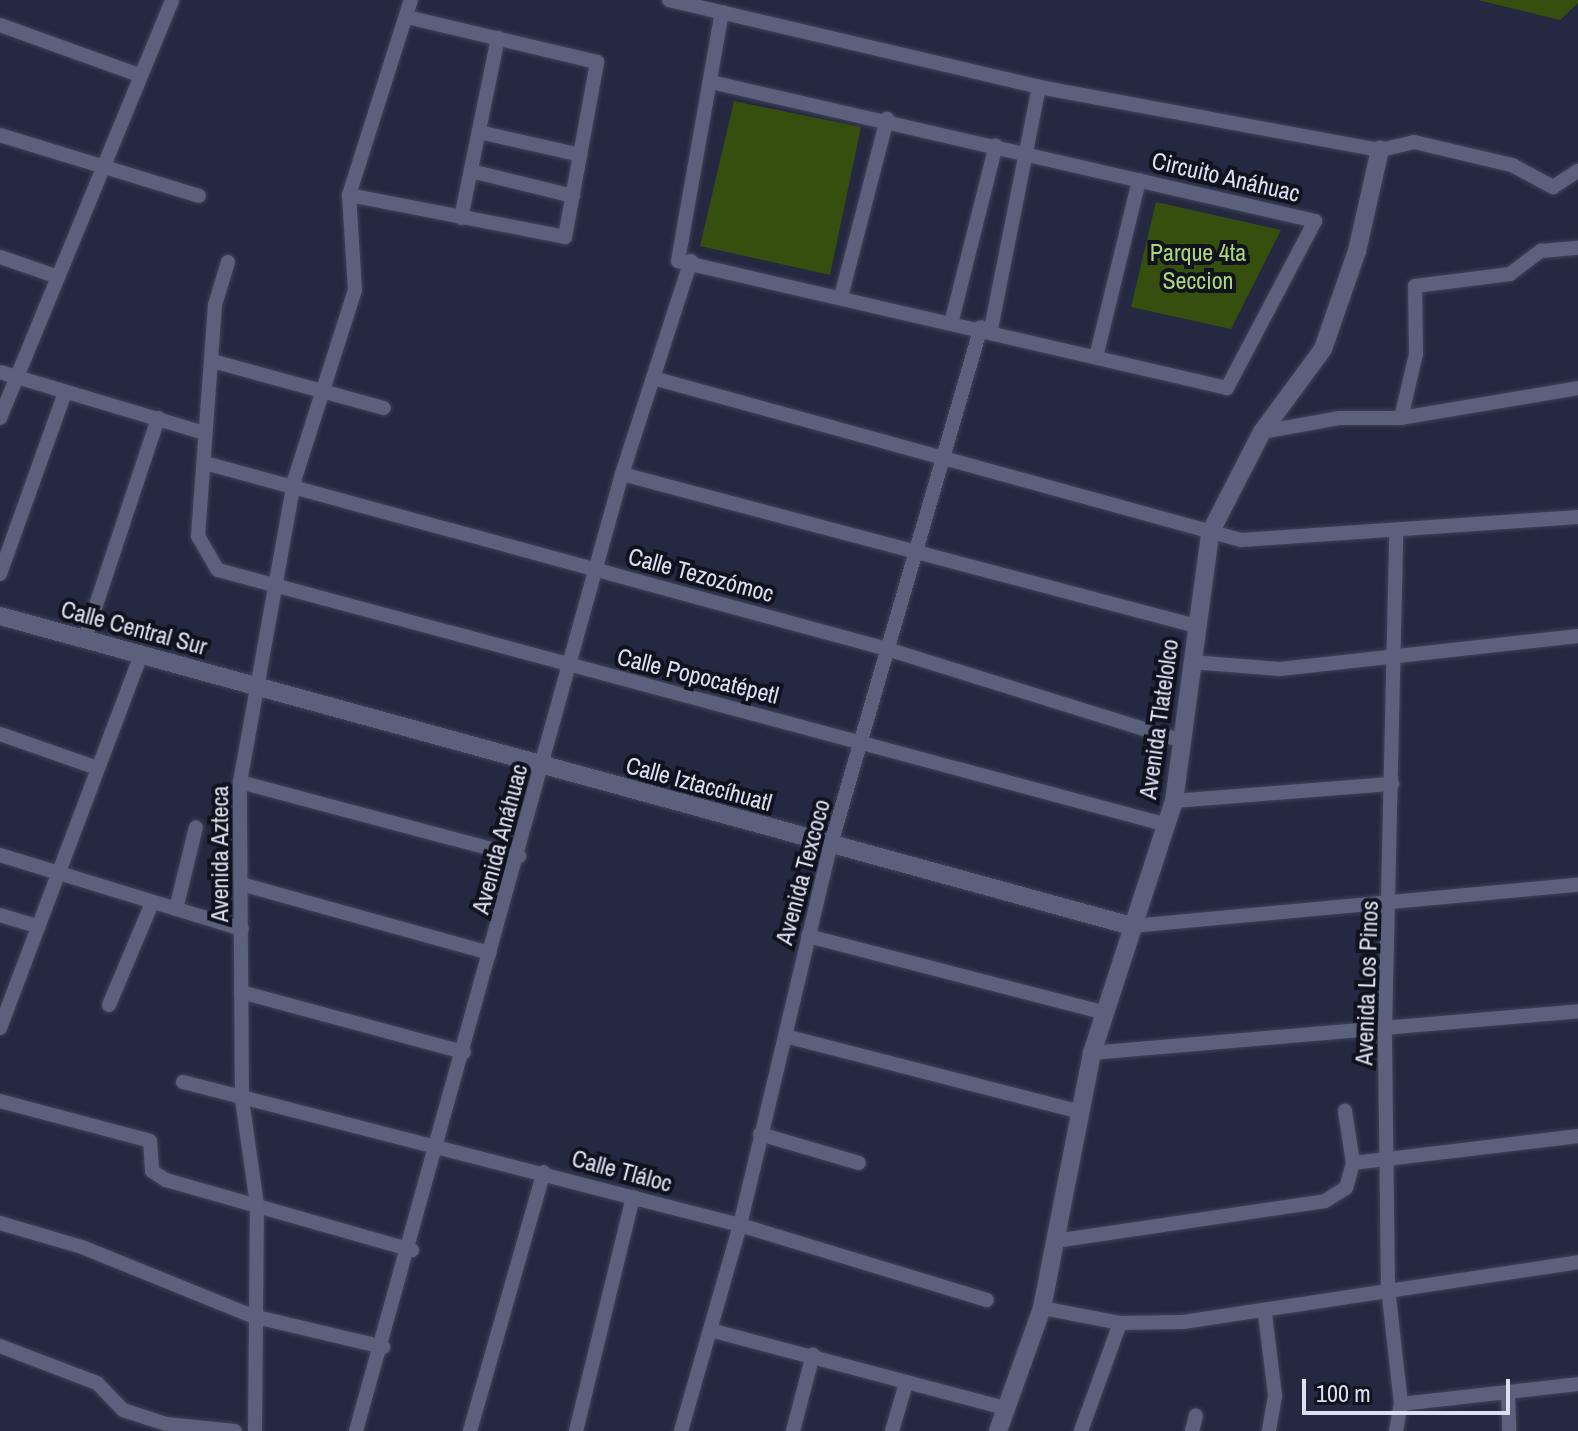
<!DOCTYPE html>
<html>
<head>
<meta charset="utf-8">
<style>
	body { margin:0 }
	#map { position:relative; width:1578px; height:1431px; overflow:hidden; background:#242841; font-family:"Archivo Narrow",sans-serif }
	div>[style] { position:absolute }
	.green>* { inset:0; background:#374f0e }
	.roads { filter:drop-shadow(0 0 2px #3f4257) drop-shadow(0 0 2px #3f4257) }
	.street>* { height:14px; margin:-7px; padding:0 7px; transform-origin:7px; border-radius:7px; background:#5b617d }
	.secondary>* { height:18px; margin:-9px; padding:0 9px; transform-origin:9px; border-radius:9px; background:#5b617d }
	span { translate:-50% -50%; white-space:nowrap; text-align:center; line-height:1.15; -webkit-text-stroke:8px #10121d; paint-order:stroke }
	.street-label { font-size:24px; color:#dce0f0 }
	.park-label { font-size:24px; color:#add57b }
	.scale { position:absolute; left:1302px; top:1379px; width:208px; height:36px; box-sizing:border-box; border:4px solid #dce0f0; border-top:0; padding-left:10px; font-size:24px; line-height:28px; white-space:nowrap; color:#dce0f0; -webkit-text-stroke:6px #10121d; paint-order:stroke }
</style>
</head>
<body>
<div id="map">
	<div class="green">
		<div style="clip-path:polygon(1478px 0,1578px 0,1578px 3px,1560px 20px)"></div>
		<div style="clip-path:polygon(734px 101px,861px 127px,830px 275px,700px 246px)"></div>
		<div style="clip-path:polygon(1156px 202px,1281px 230px,1231px 329px,1131px 307px)"></div>
	</div>
	<div class="roads">
		<div class="street">
			<div style="left:669px;top:0;width:380px;rotate:13.2deg"></div>
			<div style="left:1039px;top:87px;width:347px;rotate:10.5deg"></div>
			<div style="left:1380px;top:150px;width:35px;rotate:-13deg"></div>
			<div style="left:1414px;top:142px;width:101px;rotate:13.2deg"></div>
			<div style="left:1512px;top:165px;width:47px;rotate:28.2deg"></div>
			<div style="left:1553px;top:187px;width:30px;rotate:-33deg"></div>
			<div style="left:0;top:25px;width:148px;rotate:19.8deg"></div>
			<div style="left:711px;top:82px;width:620px;rotate:12.96deg"></div>
			<div style="left:1315px;top:221px;width:189px;rotate:117.8deg"></div>
			<div style="left:1227px;top:388px;width:563px;rotate:-166.97deg"></div>
			<div style="left:678px;top:261px;width:253px;rotate:-80deg"></div>
			<div style="left:479px;top:132px;width:104px;rotate:12.8deg"></div>
			<div style="left:0;top:135px;width:208px;rotate:17deg"></div>
			<div style="left:471px;top:171px;width:105px;rotate:13.8deg"></div>
			<div style="left:349px;top:195px;width:220px;rotate:11deg"></div>
			<div style="left:565px;top:237px;width:178px;rotate:-79.6deg"></div>
			<div style="left:597px;top:62px;width:196px;rotate:-166.7deg"></div>
			<div style="left:461px;top:218px;width:184px;rotate:-78.4deg"></div>
			<div style="left:0;top:257px;width:61px;rotate:19deg"></div>
			<div style="left:228px;top:262px;width:45px;rotate:106.8deg"></div>
			<div style="left:215px;top:305px;width:232px;rotate:94.2deg"></div>
			<div style="left:198px;top:536px;width:39px;rotate:60deg"></div>
			<div style="left:218px;top:570px;width:983px;rotate:15.04deg"></div>
			<div style="left:842px;top:293px;width:180px;rotate:-75.5deg"></div>
			<div style="left:952px;top:320px;width:180px;rotate:-75.9deg"></div>
			<div style="left:991px;top:329px;width:247px;rotate:-78.8deg"></div>
			<div style="left:1096px;top:357px;width:182px;rotate:-76.3deg"></div>
			<div style="left:216px;top:362px;width:174px;rotate:15.3deg"></div>
			<div style="left:0;top:372px;width:213px;rotate:16.6deg"></div>
			<div style="left:653px;top:378px;width:610px;rotate:15.4deg"></div>
			<div style="left:1241px;top:540px;width:338px;rotate:-3.9deg"></div>
			<div style="left:0;top:418px;width:452px;rotate:-67.6deg"></div>
			<div style="left:1401px;top:418px;width:66px;rotate:-76.8deg"></div>
			<div style="left:1416px;top:354px;width:68px;rotate:-90.8deg"></div>
			<div style="left:1415px;top:286px;width:96px;rotate:-7.2deg"></div>
			<div style="left:1510px;top:274px;width:39px;rotate:-37deg"></div>
			<div style="left:1541px;top:251px;width:37px;rotate:-5deg"></div>
			<div style="left:1262px;top:432px;width:78px;rotate:-10.3deg"></div>
			<div style="left:1339px;top:418px;width:62px"></div>
			<div style="left:1401px;top:418px;width:180px;rotate:-9.6deg"></div>
			<div style="left:205px;top:463px;width:707px;rotate:15.26deg"></div>
			<div style="left:887px;top:649px;width:309px;rotate:17.3deg"></div>
			<div style="left:622px;top:474px;width:594px;rotate:14.83deg"></div>
			<div style="left:0;top:574px;width:193px;rotate:-70.3deg"></div>
			<div style="left:84px;top:641px;width:235px;rotate:-71.6deg"></div>
			<div style="left:1191px;top:662px;width:89px;rotate:4.5deg"></div>
			<div style="left:1280px;top:669px;width:300px;rotate:-6.3deg"></div>
			<div style="left:0;top:734px;width:103px;rotate:19.3deg"></div>
			<div style="left:240px;top:782px;width:289px;rotate:14.9deg"></div>
			<div style="left:1174px;top:801px;width:219px;rotate:-4.5deg"></div>
			<div style="left:0;top:855px;width:253px;rotate:17deg"></div>
			<div style="left:241px;top:884px;width:258px;rotate:15.5deg"></div>
			<div style="left:176px;top:909px;width:84px;rotate:-76.3deg"></div>
			<div style="left:0;top:915px;width:37px;rotate:17deg"></div>
			<div style="left:1132px;top:926px;width:448px;rotate:-5.3deg"></div>
			<div style="left:808px;top:936px;width:307px;rotate:14.5deg"></div>
			<div style="left:241px;top:992px;width:231px;rotate:15.1deg"></div>
			<div style="left:109px;top:1005px;width:111px;rotate:-67.1deg"></div>
			<div style="left:0;top:1028px;width:397px;rotate:-69.3deg"></div>
			<div style="left:785px;top:1036px;width:302px;rotate:14.4deg"></div>
			<div style="left:1092px;top:1053px;width:488px;rotate:-4.9deg"></div>
			<div style="left:183px;top:1082px;width:575px;rotate:14.4deg"></div>
			<div style="left:740px;top:1225px;width:258px;rotate:16.9deg"></div>
			<div style="left:0;top:1101px;width:155px;rotate:14.9deg"></div>
			<div style="left:150px;top:1141px;width:30px;rotate:86deg"></div>
			<div style="left:152px;top:1171px;width:17px;rotate:33deg"></div>
			<div style="left:166px;top:1180px;width:256px;rotate:15.9deg"></div>
			<div style="left:760px;top:1134px;width:103px;rotate:16.3deg"></div>
			<div style="left:1353px;top:1163px;width:227px;rotate:-6.8deg"></div>
			<div style="left:0;top:1223px;width:85px;rotate:16.3deg"></div>
			<div style="left:82px;top:1247px;width:183px;rotate:22.1deg"></div>
			<div style="left:252px;top:1316px;width:135px;rotate:13.3deg"></div>
			<div style="left:1055px;top:1241px;width:273px;rotate:-8.4deg"></div>
			<div style="left:1325px;top:1201px;width:25px;rotate:-32deg"></div>
			<div style="left:1346px;top:1188px;width:26px;rotate:-74deg"></div>
			<div style="left:1353px;top:1163px;width:53px;rotate:-98.7deg"></div>
			<div style="left:1042px;top:1308px;width:79px;rotate:10.9deg"></div>
			<div style="left:1120px;top:1323px;width:63px;rotate:-0.9deg"></div>
			<div style="left:1183px;top:1322px;width:400px;rotate:-8.6deg"></div>
			<div style="left:1265px;top:1314px;width:83px;rotate:83deg"></div>
			<div style="left:1275px;top:1396px;width:36px;rotate:100deg"></div>
			<div style="left:710px;top:1330px;width:305px;rotate:14.8deg"></div>
			<div style="left:0;top:1346px;width:104px;rotate:20.9deg"></div>
			<div style="left:97px;top:1383px;width:37px;rotate:46deg"></div>
			<div style="left:123px;top:1410px;width:45px;rotate:18deg"></div>
			<div style="left:166px;top:1424px;width:69px;rotate:5.8deg"></div>
			<div style="left:1508px;top:1394px;width:37px;rotate:88deg"></div>
			<div style="left:1401px;top:1404px;width:178px;rotate:-6.4deg"></div>
			<div style="left:255px;top:1431px;width:226px;rotate:-89.5deg"></div>
			<div style="left:257px;top:1205px;width:107px;rotate:-98.1deg"></div>
			<div style="left:242px;top:1099px;width:317px;rotate:-90.4deg"></div>
			<div style="left:240px;top:782px;width:306px;rotate:-79.8deg"></div>
			<div style="left:294px;top:481px;width:201px;rotate:-72.3deg"></div>
			<div style="left:355px;top:290px;width:95px;rotate:-93.6deg"></div>
			<div style="left:349px;top:195px;width:205px;rotate:-72.4deg"></div>
			<div style="left:356px;top:1431px;width:993px;rotate:-74.47deg"></div>
			<div style="left:622px;top:474px;width:224px;rotate:-72.1deg"></div>
			<div style="left:470px;top:1431px;width:269px;rotate:-74.1deg"></div>
			<div style="left:576px;top:1431px;width:241px;rotate:-76.3deg"></div>
			<div style="left:681px;top:1431px;width:214px;rotate:-74deg"></div>
			<div style="left:740px;top:1225px;width:392px;rotate:-76.6deg"></div>
			<div style="left:831px;top:844px;width:538px;rotate:-73.82deg"></div>
			<div style="left:793px;top:1431px;width:79px;rotate:-75.3deg"></div>
			<div style="left:892px;top:1431px;width:50px;rotate:-73.7deg"></div>
			<div style="left:1081px;top:1431px;width:115px;rotate:-70.1deg"></div>
			<div style="left:1192px;top:1431px;width:16px;rotate:-76deg"></div>
			<div style="left:1396px;top:1431px;width:27px;rotate:-80deg"></div>
			<div style="left:1401px;top:1404px;width:117px;rotate:-96.4deg"></div>
			<div style="left:1388px;top:1288px;width:258px;rotate:-90.7deg"></div>
			<div style="left:1385px;top:1030px;width:495px;rotate:-88.7deg"></div>
		</div>
		<div class="secondary">
			<div style="left:0;top:616px;width:1174px;rotate:15.32deg"></div>
			<div style="left:998px;top:1431px;width:131px;rotate:-70.3deg"></div>
			<div style="left:1042px;top:1308px;width:260px;rotate:-78.9deg"></div>
			<div style="left:1092px;top:1053px;width:265px;rotate:-72deg"></div>
			<div style="left:1174px;top:801px;width:270px;rotate:-82.3deg"></div>
			<div style="left:1210px;top:533px;width:114px;rotate:-62.8deg"></div>
			<div style="left:1262px;top:432px;width:103px;rotate:-53.7deg"></div>
			<div style="left:1323px;top:349px;width:104px;rotate:-70.9deg"></div>
			<div style="left:1357px;top:251px;width:104px;rotate:-77.2deg"></div>
		</div>
	</div>
	<div class="street-label">
		<span style="left:1226px;top:177px;rotate:13deg">Circuito Anáhuac</span>
		<span style="left:701px;top:575px;rotate:15deg">Calle Tezozómoc</span>
		<span style="left:134px;top:628px;rotate:15deg">Calle Central Sur</span>
		<span style="left:698px;top:676px;rotate:14deg">Calle Popocatépetl</span>
		<span style="left:1159px;top:719px;rotate:-82deg">Avenida Tlatelolco</span>
		<span style="left:699px;top:784px;rotate:15deg">Calle Iztaccíhuatl</span>
		<span style="left:500px;top:839px;rotate:-75deg">Avenida Anáhuac</span>
		<span style="left:220px;top:854px;rotate:-90deg">Avenida Azteca</span>
		<span style="left:803px;top:872px;rotate:-75deg">Avenida Texcoco</span>
		<span style="left:1367px;top:983px;rotate:-88deg">Avenida Los Pinos</span>
		<span style="left:622px;top:1171px;rotate:15deg">Calle Tláloc</span>
	</div>
	<div class="park-label">
		<span style="left:1198px;top:267px">Parque 4ta<br>Seccion</span>
	</div>
	<div class="scale">100 m</div>
</div>
</body>
</html>
